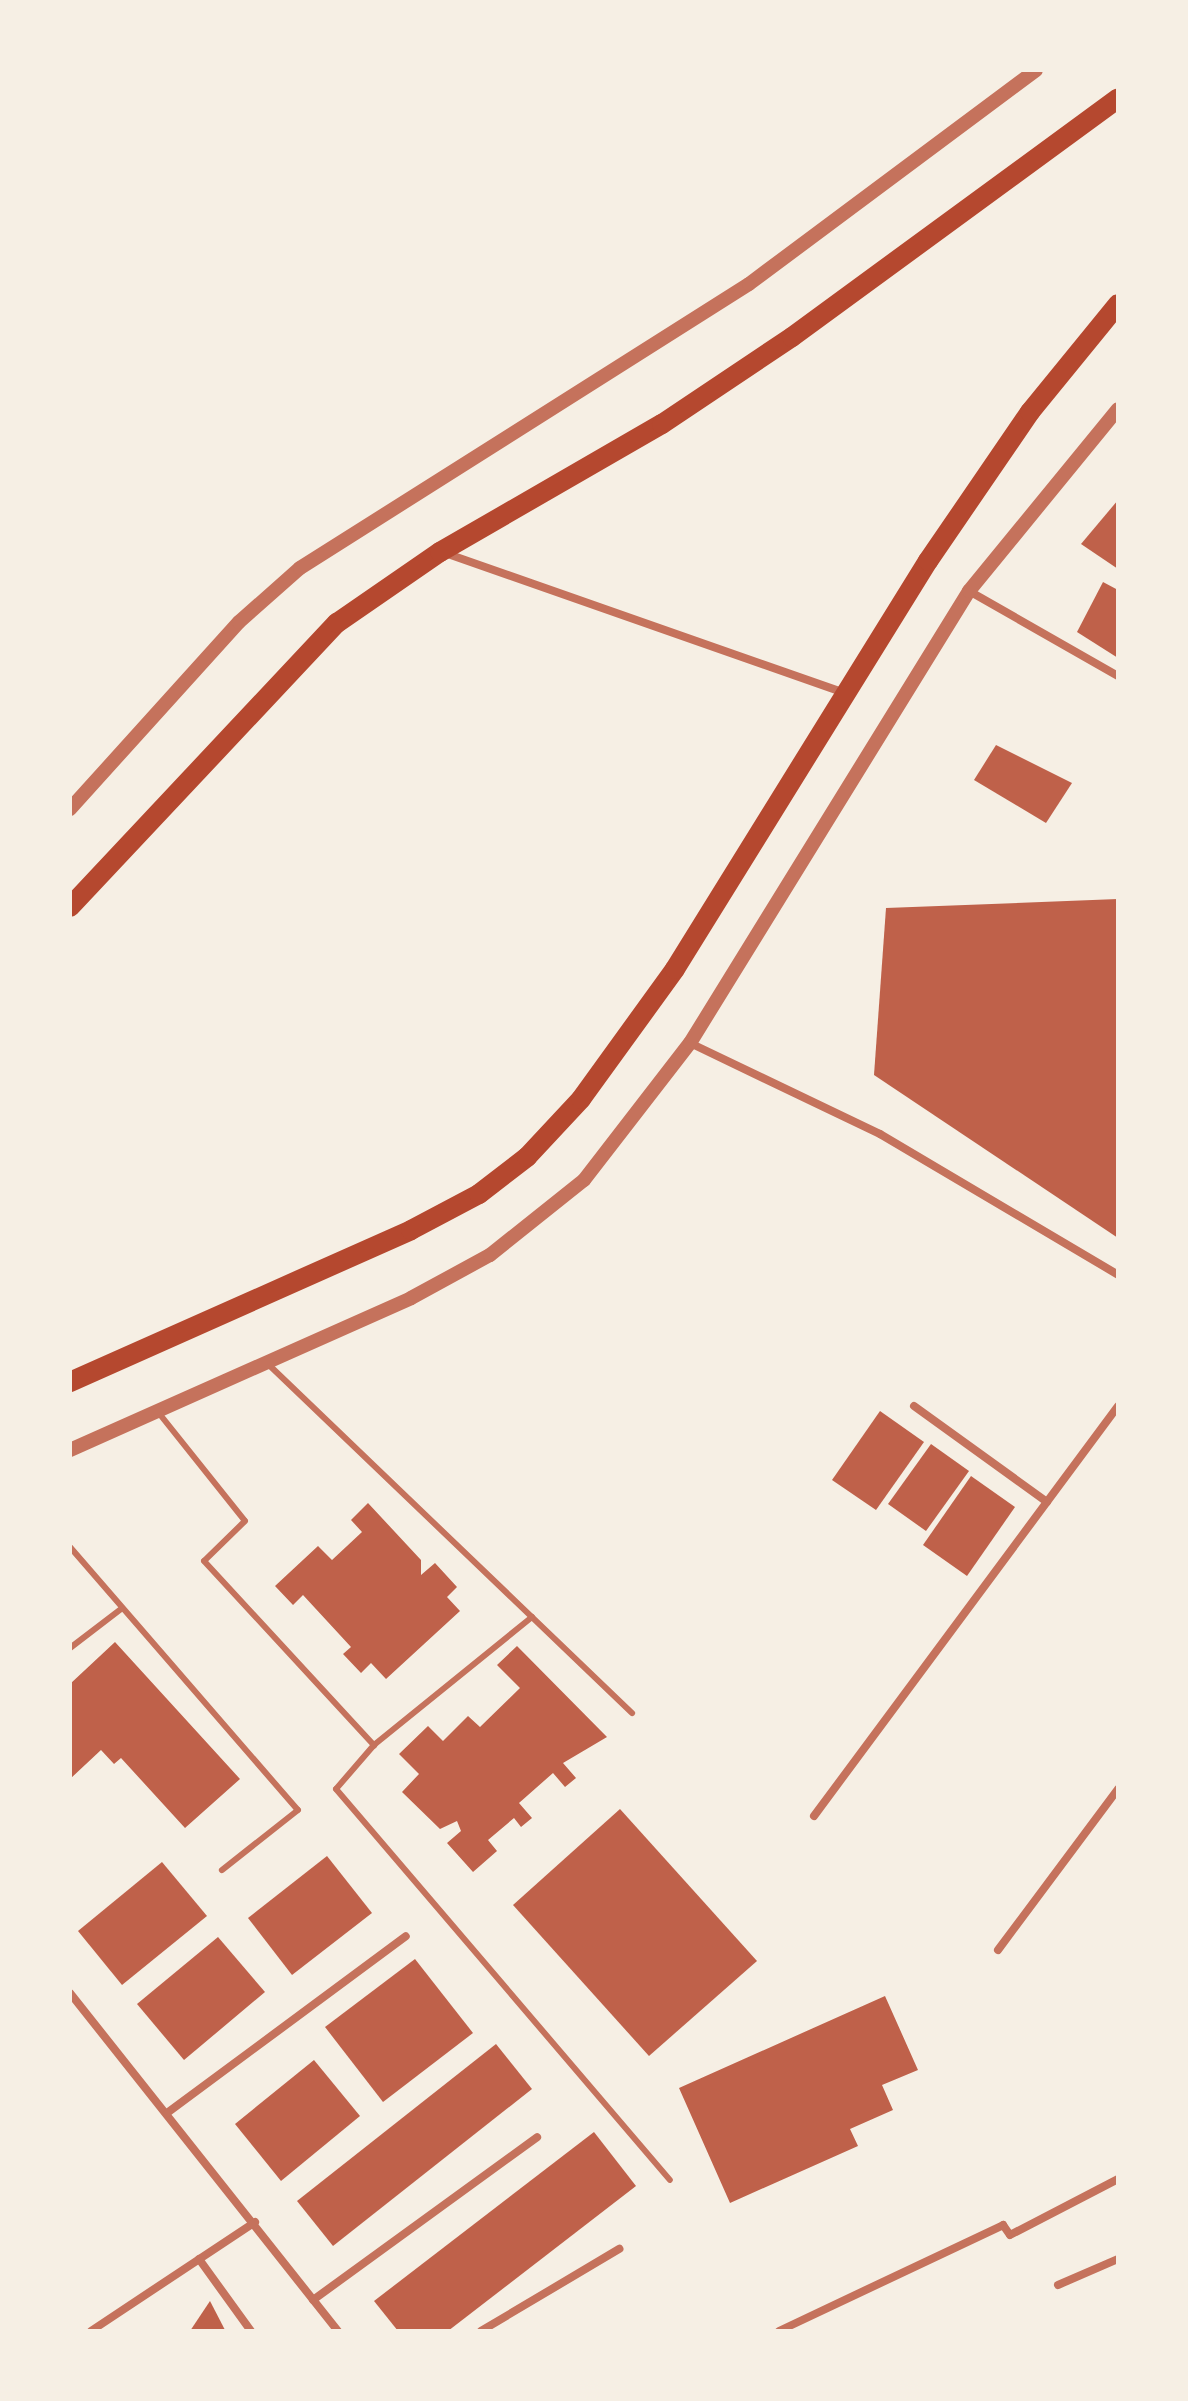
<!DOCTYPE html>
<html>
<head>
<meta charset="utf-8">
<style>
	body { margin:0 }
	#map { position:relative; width:1188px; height:2401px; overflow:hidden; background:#f6efe4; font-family:Roboto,sans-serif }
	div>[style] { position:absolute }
	.building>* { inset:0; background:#bf614a }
	.service>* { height:6px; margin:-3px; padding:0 3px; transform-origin:3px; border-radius:3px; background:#c5725c }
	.minor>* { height:8px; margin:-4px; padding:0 4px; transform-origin:4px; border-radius:4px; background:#c5725c }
	.tertiary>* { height:14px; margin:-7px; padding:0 7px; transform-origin:7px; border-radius:7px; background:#c5725c }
	.primary>* { height:20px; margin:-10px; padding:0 10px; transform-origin:10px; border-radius:10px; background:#b5482f }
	span { translate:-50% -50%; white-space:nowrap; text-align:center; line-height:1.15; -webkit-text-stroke:7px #f6efe4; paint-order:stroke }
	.frame { position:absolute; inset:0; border:72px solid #f6efe4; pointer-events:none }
</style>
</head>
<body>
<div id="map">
	<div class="building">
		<div style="clip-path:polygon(1118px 500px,1118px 569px,1081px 544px)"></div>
		<div style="clip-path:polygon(1103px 582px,1118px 590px,1118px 658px,1077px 632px)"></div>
		<div style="clip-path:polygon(996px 745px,1072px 783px,1046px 823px,974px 780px)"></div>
		<div style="clip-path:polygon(1118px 899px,1118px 1238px,874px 1075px,886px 908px)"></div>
		<div style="clip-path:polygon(880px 1411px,924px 1442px,876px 1510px,832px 1480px)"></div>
		<div style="clip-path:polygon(931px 1444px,969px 1471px,926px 1531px,888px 1504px)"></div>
		<div style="clip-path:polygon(971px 1476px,1015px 1507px,967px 1576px,923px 1545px)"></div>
		<div style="clip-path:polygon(368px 1503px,421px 1560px,421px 1575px,435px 1563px,457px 1587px,447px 1597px,460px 1611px,386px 1679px,371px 1663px,361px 1673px,343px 1654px,351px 1647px,303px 1595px,293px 1605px,275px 1586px,318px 1546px,332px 1560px,362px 1532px,351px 1520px)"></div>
		<div style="clip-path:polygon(115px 1642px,240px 1779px,185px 1828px,121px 1758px,114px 1764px,101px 1750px,70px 1779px,70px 1684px)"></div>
		<div style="clip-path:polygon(517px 1646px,607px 1737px,563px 1763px,576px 1778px,565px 1787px,553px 1773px,519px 1803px,532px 1818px,521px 1827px,514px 1818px,488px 1840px,497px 1851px,473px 1872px,447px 1843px,461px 1831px,457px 1821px,440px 1829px,402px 1792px,419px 1774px,399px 1754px,428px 1726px,443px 1741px,468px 1716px,480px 1727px,520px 1688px,497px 1665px)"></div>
		<div style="clip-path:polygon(620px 1809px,757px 1961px,649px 2056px,513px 1905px)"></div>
		<div style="clip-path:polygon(327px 1856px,372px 1913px,292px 1975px,248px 1918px)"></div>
		<div style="clip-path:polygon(162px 1862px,207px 1916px,122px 1985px,78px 1931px)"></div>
		<div style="clip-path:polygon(218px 1937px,265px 1992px,184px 2060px,137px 2004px)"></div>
		<div style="clip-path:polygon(415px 1959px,473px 2033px,383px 2102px,325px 2027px)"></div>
		<div style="clip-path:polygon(885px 1996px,918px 2070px,882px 2085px,893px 2110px,850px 2129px,858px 2146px,730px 2203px,679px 2088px)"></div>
		<div style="clip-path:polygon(496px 2044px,532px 2089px,333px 2246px,297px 2201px)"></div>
		<div style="clip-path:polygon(314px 2060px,360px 2116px,281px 2181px,235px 2124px)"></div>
		<div style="clip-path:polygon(594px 2132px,636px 2186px,448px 2331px,398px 2331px,374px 2301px)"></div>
		<div style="clip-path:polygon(210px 2301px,225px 2330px,190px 2331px)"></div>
	</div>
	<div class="service">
		<div style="left:269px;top:1365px;width:503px;rotate:43.79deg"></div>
		<div style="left:158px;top:1412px;width:139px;rotate:51.4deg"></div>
		<div style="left:245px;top:1521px;width:57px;rotate:135.7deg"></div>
		<div style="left:204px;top:1561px;width:251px;rotate:47.3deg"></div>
		<div style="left:70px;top:1547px;width:348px;rotate:49.1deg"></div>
		<div style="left:298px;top:1810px;width:97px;rotate:141.7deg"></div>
		<div style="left:532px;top:1617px;width:203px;rotate:141deg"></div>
		<div style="left:374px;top:1745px;width:58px;rotate:130.8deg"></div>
		<div style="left:336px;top:1789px;width:514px;rotate:49.5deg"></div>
		<div style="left:70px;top:1648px;width:64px;rotate:-37.4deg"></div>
	</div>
	<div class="minor">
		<div style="left:445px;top:553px;width:421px;rotate:19.3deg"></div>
		<div style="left:969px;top:591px;width:172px;rotate:29.7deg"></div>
		<div style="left:690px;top:1043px;width:211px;rotate:25.6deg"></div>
		<div style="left:880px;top:1134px;width:277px;rotate:30.6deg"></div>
		<div style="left:914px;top:1406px;width:164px;rotate:35.8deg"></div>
		<div style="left:814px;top:1816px;width:510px;rotate:-53.44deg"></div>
		<div style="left:998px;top:1950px;width:201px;rotate:-53.3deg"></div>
		<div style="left:70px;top:1993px;width:431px;rotate:51.6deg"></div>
		<div style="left:167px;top:2113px;width:297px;rotate:-36.5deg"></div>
		<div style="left:199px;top:2259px;width:89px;rotate:54.2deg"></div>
		<div style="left:1058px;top:2285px;width:65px;rotate:-23.4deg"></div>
		<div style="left:313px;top:2300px;width:277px;rotate:-36deg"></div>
		<div style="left:91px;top:2331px;width:197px;rotate:-33.6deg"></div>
		<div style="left:481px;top:2331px;width:161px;rotate:-30.7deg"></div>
		<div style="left:779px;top:2331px;width:248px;rotate:-25.3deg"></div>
		<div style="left:1003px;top:2225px;width:12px;rotate:55deg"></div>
		<div style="left:1010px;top:2235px;width:122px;rotate:-27.4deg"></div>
	</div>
	<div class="tertiary">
		<div style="left:70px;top:809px;width:252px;rotate:-47.9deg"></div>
		<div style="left:239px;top:622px;width:81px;rotate:-41.5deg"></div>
		<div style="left:300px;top:568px;width:531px;rotate:-32.31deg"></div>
		<div style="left:749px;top:284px;width:358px;rotate:-36.7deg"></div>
		<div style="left:70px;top:1450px;width:373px;rotate:-24deg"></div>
		<div style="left:411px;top:1298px;width:90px;rotate:-28.6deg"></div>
		<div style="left:490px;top:1255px;width:120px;rotate:-38.6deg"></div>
		<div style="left:584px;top:1180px;width:173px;rotate:-52.3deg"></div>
		<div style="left:690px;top:1043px;width:531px;rotate:-58.31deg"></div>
		<div style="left:969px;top:591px;width:235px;rotate:-50.7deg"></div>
	</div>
	<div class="primary">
		<div style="left:70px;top:907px;width:390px;rotate:-46.8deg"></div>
		<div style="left:337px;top:623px;width:125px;rotate:-34.6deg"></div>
		<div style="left:440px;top:552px;width:256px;rotate:-30deg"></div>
		<div style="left:662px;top:424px;width:156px;rotate:-33.8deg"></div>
		<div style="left:792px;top:337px;width:404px;rotate:-36.2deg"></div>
		<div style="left:70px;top:1382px;width:373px;rotate:-24deg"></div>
		<div style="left:411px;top:1230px;width:77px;rotate:-27.9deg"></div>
		<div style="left:479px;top:1194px;width:61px;rotate:-37.6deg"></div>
		<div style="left:527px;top:1157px;width:79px;rotate:-47deg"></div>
		<div style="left:581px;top:1099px;width:160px;rotate:-54.1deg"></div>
		<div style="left:675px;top:969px;width:480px;rotate:-58.2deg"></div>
		<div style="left:928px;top:561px;width:181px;rotate:-55.6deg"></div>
		<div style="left:1030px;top:412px;width:139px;rotate:-50.8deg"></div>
	</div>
	<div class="frame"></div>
</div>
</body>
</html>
